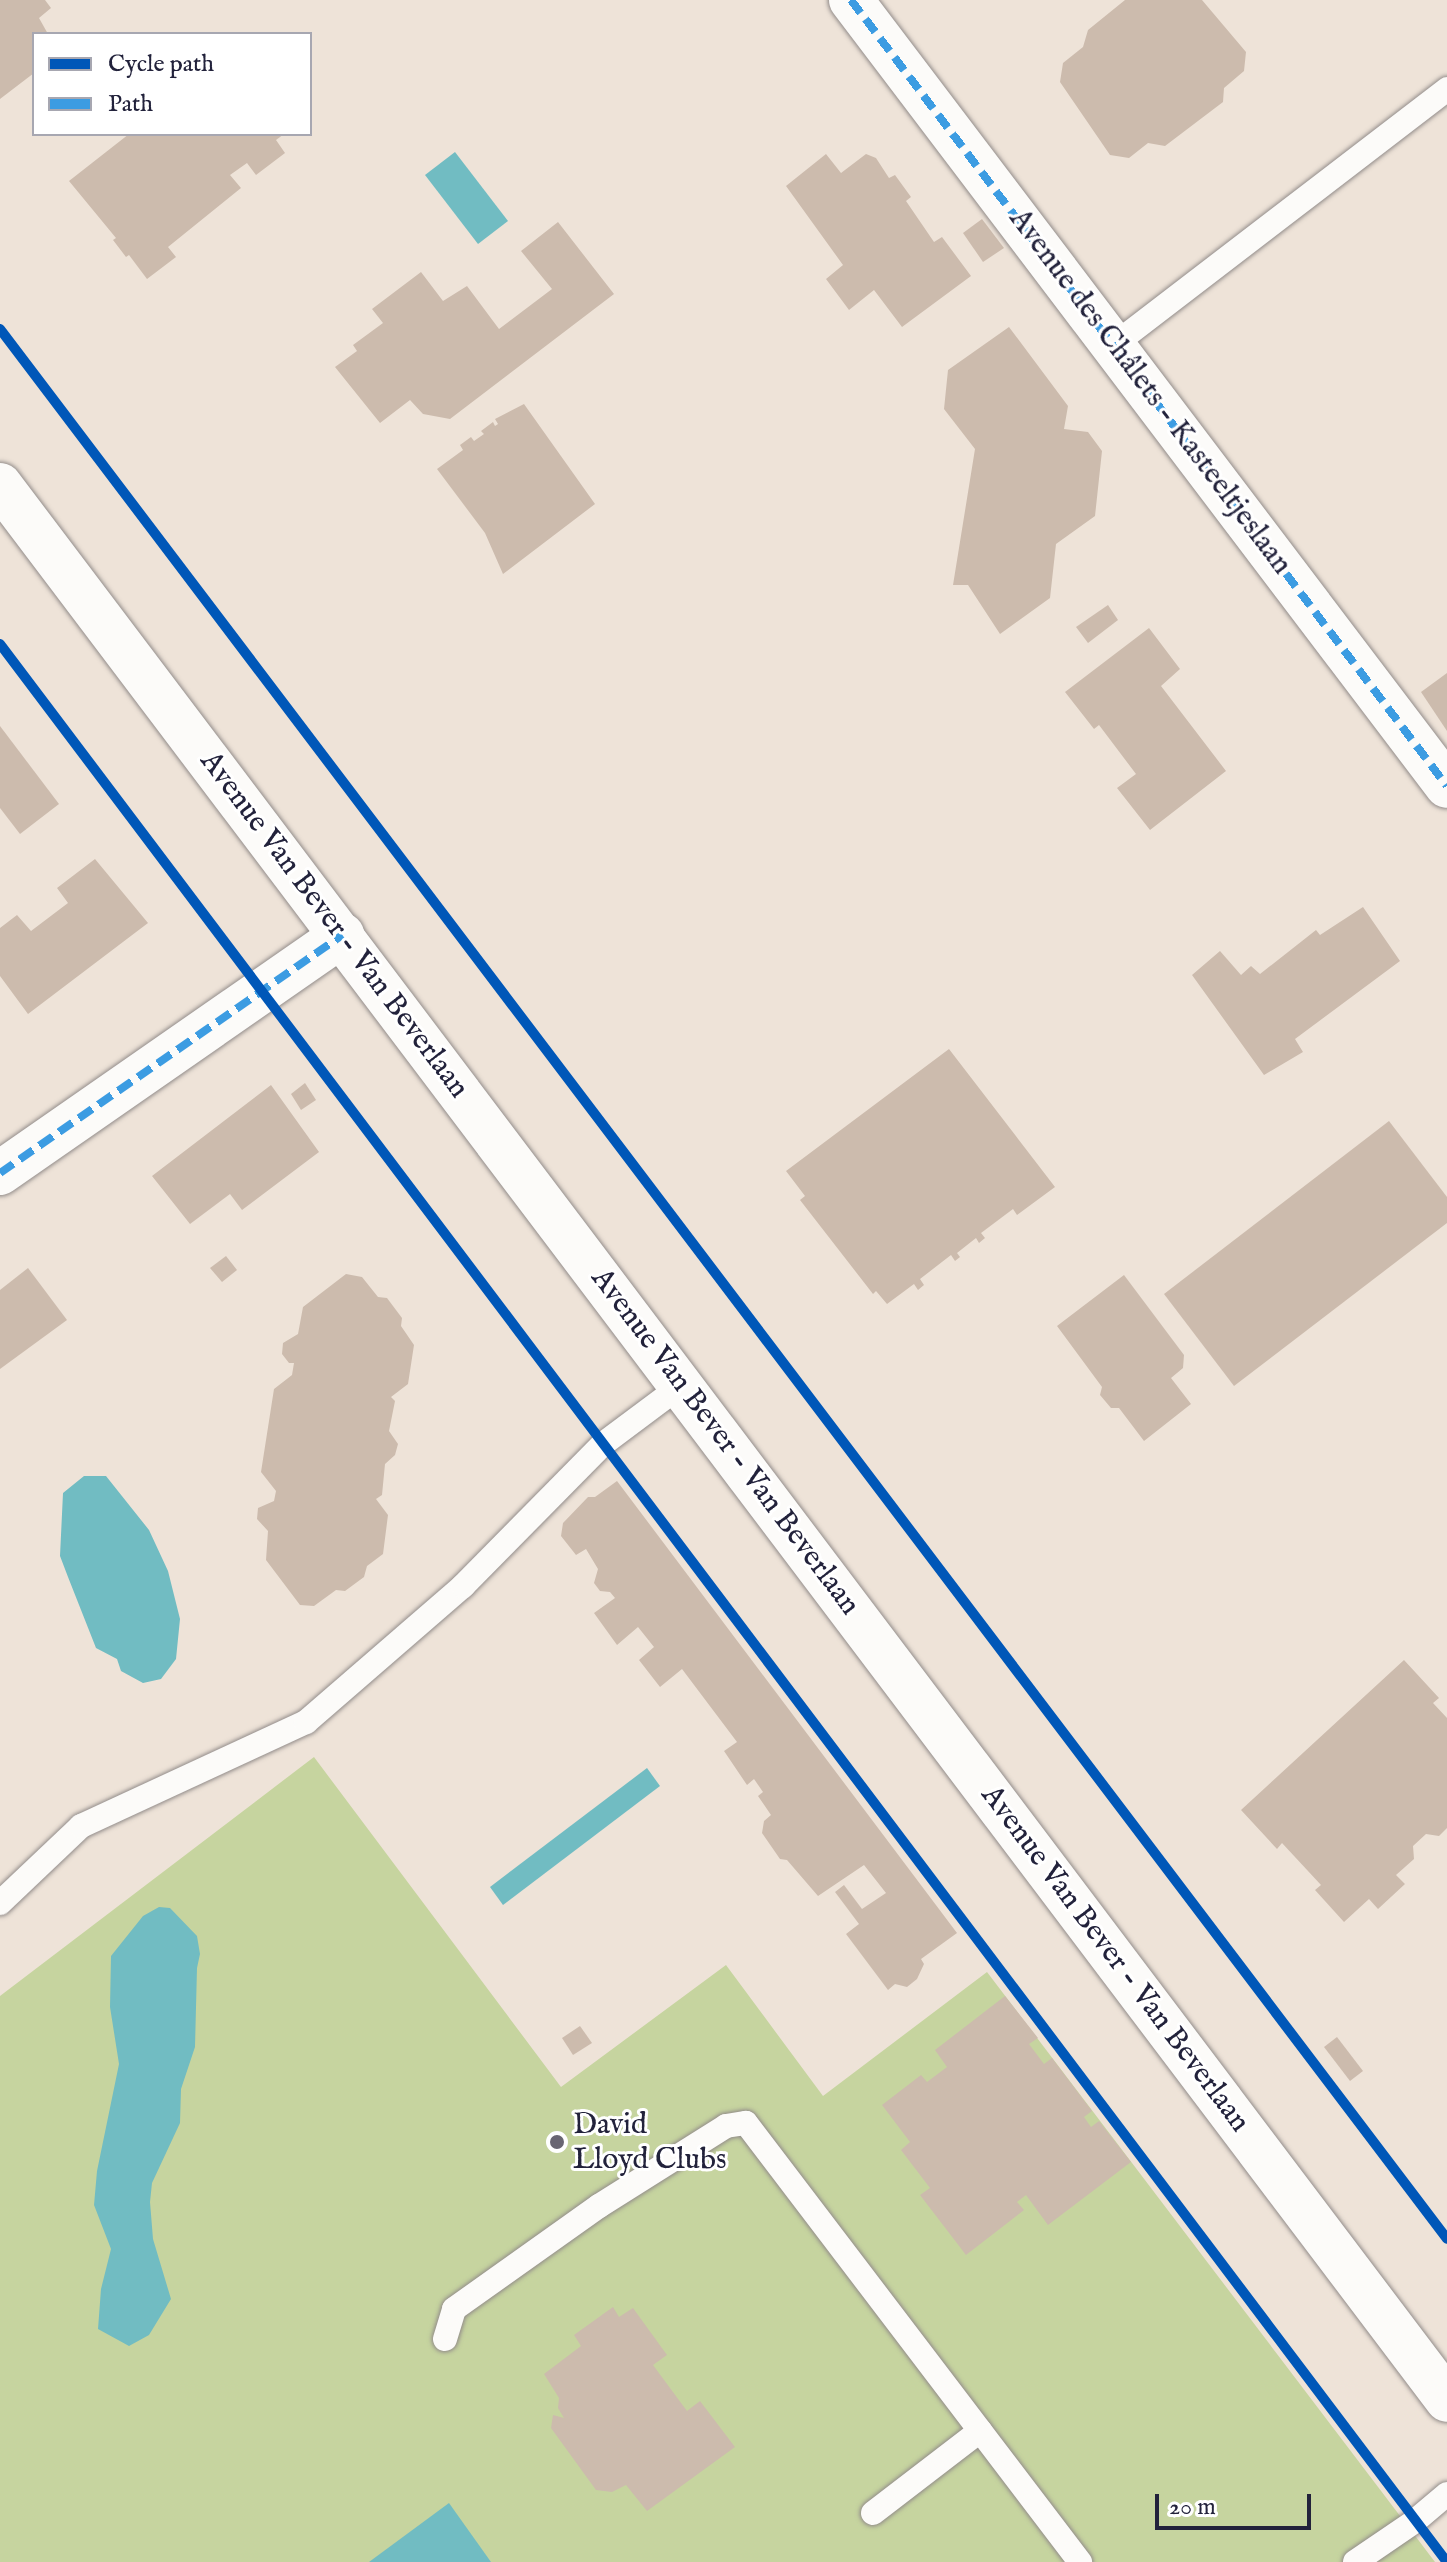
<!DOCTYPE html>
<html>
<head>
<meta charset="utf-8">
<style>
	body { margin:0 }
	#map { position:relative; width:1447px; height:2562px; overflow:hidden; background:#eee3d8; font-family:"IM FELL English",serif }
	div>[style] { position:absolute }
	.green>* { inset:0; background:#c6d49f }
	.water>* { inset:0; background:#71bcc2 }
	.building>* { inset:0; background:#ccbbad }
	.roads { filter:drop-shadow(0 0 2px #928c8a) drop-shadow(0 0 2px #928c8a) }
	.lane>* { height:24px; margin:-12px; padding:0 12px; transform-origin:12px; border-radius:12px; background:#fcfbf9 }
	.street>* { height:44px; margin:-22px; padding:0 22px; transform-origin:22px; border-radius:22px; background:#fcfbf9 }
	.quiet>* { height:8px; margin-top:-4px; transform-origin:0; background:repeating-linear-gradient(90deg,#3c9ce2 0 16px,transparent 0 24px) }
	.cycleway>* { height:10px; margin:-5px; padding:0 5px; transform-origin:5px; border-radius:5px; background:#0057b8 }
	.dots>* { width:22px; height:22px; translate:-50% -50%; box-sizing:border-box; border:4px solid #fff; border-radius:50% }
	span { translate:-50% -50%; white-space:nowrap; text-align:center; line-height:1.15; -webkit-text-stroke:6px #fff; paint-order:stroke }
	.street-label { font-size:30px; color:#22223b }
	.poi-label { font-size:30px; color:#22223b }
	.left { translate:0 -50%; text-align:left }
	.legend { position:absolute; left:32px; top:32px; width:280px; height:104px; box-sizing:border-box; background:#fff; border:2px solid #a7a7b1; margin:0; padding:10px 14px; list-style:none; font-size:24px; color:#22223b }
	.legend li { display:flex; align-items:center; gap:16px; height:40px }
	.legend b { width:40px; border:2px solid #a7a7b1 }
	.scale { position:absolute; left:1155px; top:2494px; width:156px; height:36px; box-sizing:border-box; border:4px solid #22223b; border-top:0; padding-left:10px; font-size:24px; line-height:28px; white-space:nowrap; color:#22223b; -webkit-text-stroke:6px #fff; paint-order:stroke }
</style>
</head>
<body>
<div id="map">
	<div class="green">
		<div style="clip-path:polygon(314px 1757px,561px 2087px,726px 1965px,823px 2096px,987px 1972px,1435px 2562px,0 2562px,0 1996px)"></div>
	</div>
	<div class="water">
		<div style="clip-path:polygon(455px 152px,508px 221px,478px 244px,425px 175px)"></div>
		<div style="clip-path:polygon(84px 1476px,106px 1476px,149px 1530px,168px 1571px,180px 1619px,176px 1659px,161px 1679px,143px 1683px,121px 1671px,117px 1659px,96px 1648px,68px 1577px,60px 1556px,63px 1493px)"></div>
		<div style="clip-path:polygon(647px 1768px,660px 1786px,503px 1905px,490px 1887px)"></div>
		<div style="clip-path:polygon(159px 1907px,170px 1908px,197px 1936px,200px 1954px,197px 1968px,195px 2047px,181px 2089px,180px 2123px,152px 2183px,150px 2202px,153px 2239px,171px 2299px,149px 2335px,129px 2346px,98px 2329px,101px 2289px,111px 2249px,94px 2205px,97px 2171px,119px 2064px,110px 2007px,111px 1956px,143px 1916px)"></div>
		<div style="clip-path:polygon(449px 2503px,491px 2562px,369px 2562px)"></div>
	</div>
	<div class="building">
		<div style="clip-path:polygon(0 0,45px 0,51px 8px,39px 18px,48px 34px,34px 34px,34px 73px,0 99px)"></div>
		<div style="clip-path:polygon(1125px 0,1202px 0,1246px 52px,1244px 71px,1224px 88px,1223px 102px,1165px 146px,1148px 143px,1129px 158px,1110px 155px,1060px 82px,1063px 63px,1083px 47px,1088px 30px)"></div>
		<div style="clip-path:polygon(129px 134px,284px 134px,276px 140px,285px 153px,256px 175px,247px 163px,230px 175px,241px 188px,168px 247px,176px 257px,147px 279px,129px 255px,126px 257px,113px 240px,116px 238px,69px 181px)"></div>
		<div style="clip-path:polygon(826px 154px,841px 173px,866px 154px,876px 158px,889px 178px,895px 175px,911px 197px,906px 201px,934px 242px,942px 237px,971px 276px,902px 327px,874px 290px,849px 310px,826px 279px,843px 265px,786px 186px)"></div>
		<div style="clip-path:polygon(982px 219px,1004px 248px,983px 262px,963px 233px)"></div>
		<div style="clip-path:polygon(558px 222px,614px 294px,450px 419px,423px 414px,410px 400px,380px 423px,335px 367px,357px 351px,353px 345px,383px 323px,372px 309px,421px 272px,443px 301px,467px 286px,499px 329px,552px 289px,521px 251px)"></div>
		<div style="clip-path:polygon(1009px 327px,1068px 406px,1064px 429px,1088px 432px,1102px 451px,1095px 516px,1056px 544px,1050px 598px,1000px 634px,968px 585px,953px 585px,975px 449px,944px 409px,948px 370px)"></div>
		<div style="clip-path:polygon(524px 404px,595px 504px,503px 574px,485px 533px,437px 469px,463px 450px,460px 445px,471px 437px,474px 441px,484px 434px,481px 431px,493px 422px,495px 426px,498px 424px,495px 419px)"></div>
		<div style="clip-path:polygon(1108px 605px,1118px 620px,1088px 643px,1076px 627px)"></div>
		<div style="clip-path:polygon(1149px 628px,1180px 669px,1161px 686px,1226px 771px,1150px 830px,1117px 788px,1136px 774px,1099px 725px,1094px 729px,1065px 692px)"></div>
		<div style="clip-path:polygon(1447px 673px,1447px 731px,1421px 692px)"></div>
		<div style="clip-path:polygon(0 726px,59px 804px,20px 834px,0 808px)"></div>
		<div style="clip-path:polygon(95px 859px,148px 923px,28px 1014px,0 976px,0 928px,17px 915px,31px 931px,68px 903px,57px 888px)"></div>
		<div style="clip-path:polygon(1363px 907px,1400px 961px,1295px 1039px,1303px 1052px,1264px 1075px,1192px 975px,1220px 951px,1241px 975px,1251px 966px,1260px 974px,1316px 930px,1320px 935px)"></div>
		<div style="clip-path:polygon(949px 1049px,1055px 1187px,1017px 1215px,1013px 1209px,981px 1233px,985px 1238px,979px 1243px,976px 1238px,957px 1253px,960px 1257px,955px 1261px,951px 1255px,920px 1279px,924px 1285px,918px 1290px,914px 1284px,887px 1304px,876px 1291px,873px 1294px,800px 1200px,805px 1196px,786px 1171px)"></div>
		<div style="clip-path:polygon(305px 1083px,316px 1100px,301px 1110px,291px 1094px)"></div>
		<div style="clip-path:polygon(271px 1085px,319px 1152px,242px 1210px,230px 1194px,190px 1224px,152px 1176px)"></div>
		<div style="clip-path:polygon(1389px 1121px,1447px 1197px,1447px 1223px,1234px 1386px,1164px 1294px)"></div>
		<div style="clip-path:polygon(226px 1256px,237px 1270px,222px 1282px,210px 1268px)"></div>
		<div style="clip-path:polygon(28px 1268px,67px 1320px,0 1369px,0 1290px)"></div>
		<div style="clip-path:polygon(346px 1274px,362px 1277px,378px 1297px,387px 1298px,402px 1318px,401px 1326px,414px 1345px,408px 1384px,391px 1397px,395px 1401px,389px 1431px,398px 1444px,395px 1455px,385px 1464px,382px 1495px,376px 1499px,388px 1515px,383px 1554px,367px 1566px,364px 1577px,345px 1591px,336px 1590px,314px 1606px,300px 1605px,266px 1560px,268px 1531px,257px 1519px,258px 1508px,274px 1501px,276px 1491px,261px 1472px,274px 1389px,292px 1375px,294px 1363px,289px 1363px,282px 1354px,283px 1343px,298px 1334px,303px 1307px)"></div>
		<div style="clip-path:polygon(1124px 1275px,1184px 1355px,1183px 1368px,1171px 1378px,1191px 1404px,1144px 1441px,1119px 1408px,1111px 1408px,1100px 1395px,1102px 1387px,1057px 1326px)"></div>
		<div style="clip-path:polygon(617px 1481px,957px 1933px,921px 1959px,924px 1964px,917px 1979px,907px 1987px,895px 1984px,888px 1990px,846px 1934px,859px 1924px,835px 1892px,844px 1885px,862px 1909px,886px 1893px,864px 1865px,818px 1896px,787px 1860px,780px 1859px,762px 1833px,764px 1821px,771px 1815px,758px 1796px,763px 1792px,754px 1779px,747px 1785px,724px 1751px,737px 1742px,682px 1669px,660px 1687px,639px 1660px,654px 1647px,638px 1627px,617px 1645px,594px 1613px,615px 1598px,610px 1592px,600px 1591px,594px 1583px,598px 1569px,586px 1549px,576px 1555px,561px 1536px,563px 1523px,588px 1497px,595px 1497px)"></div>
		<div style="clip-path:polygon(1404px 1660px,1439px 1698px,1433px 1703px,1447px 1718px,1447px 1828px,1439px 1836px,1426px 1834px,1413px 1846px,1414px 1859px,1396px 1875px,1405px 1884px,1378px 1909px,1369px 1899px,1344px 1922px,1315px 1890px,1321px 1885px,1282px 1843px,1277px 1849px,1241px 1810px)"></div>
		<div style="clip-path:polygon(1005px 1996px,1038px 2038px,1029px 2044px,1044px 2064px,1052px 2058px,1092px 2111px,1084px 2117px,1091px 2127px,1099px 2121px,1131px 2162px,1048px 2225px,1026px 2195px,1017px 2202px,1024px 2210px,966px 2255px,920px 2195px,930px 2188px,901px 2150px,910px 2142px,882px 2105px,921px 2075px,927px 2082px,947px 2067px,935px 2050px)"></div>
		<div style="clip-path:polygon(580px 2026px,592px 2043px,573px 2055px,562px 2038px)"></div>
		<div style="clip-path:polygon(1337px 2037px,1363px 2071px,1350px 2081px,1324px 2047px)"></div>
		<div style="clip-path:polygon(613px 2307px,619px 2317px,633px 2308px,667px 2355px,653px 2365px,687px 2411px,700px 2401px,735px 2447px,647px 2511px,626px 2485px,612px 2492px,596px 2490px,551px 2428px,553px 2415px,564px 2418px,558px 2408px,559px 2398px,544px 2374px,581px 2346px,574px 2335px)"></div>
	</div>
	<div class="roads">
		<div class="lane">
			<div style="left:1115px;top:344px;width:419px;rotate:-37.5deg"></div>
			<div style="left:0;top:1903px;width:112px;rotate:-43.5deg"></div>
			<div style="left:81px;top:1826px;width:248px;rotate:-24.8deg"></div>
			<div style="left:306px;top:1722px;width:208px;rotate:-40.9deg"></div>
			<div style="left:463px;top:1586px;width:199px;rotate:-45.4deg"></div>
			<div style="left:603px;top:1444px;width:99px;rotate:-36.8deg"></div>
			<div style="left:445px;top:2339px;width:31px;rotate:-73deg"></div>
			<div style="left:454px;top:2309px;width:178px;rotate:-35.4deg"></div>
			<div style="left:599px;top:2206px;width:150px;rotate:-32.2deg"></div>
			<div style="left:726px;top:2126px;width:20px;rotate:-9deg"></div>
			<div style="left:746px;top:2123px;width:552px;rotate:52.74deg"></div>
			<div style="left:873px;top:2513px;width:135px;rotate:-37.5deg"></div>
			<div style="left:1355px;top:2562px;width:73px;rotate:-34.3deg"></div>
			<div style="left:1415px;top:2521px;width:42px;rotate:-40.2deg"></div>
		</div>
		<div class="street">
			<div style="left:851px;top:0;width:986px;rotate:52.83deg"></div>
			<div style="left:0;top:485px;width:2400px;rotate:52.92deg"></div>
			<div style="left:0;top:1173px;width:417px;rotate:-34.8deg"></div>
		</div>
	</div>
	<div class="quiet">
		<div style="left:851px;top:0;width:986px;rotate:52.83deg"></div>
		<div style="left:0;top:1173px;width:417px;rotate:-34.8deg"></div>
	</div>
	<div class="cycleway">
		<div style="left:0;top:329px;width:2396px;rotate:52.85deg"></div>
		<div style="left:0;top:644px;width:2403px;rotate:52.97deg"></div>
	</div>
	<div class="dots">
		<div style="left:557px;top:2142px;background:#696672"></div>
	</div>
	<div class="street-label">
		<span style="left:1150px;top:392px;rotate:53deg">Avenue des Châlets - Kasteeltjeslaan</span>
		<span style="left:334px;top:925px;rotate:53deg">Avenue Van Bever - Van Beverlaan</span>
		<span style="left:725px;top:1442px;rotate:53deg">Avenue Van Bever - Van Beverlaan</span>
		<span style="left:1115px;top:1959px;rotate:53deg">Avenue Van Bever - Van Beverlaan</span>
	</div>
	<div class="poi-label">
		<span class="left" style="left:573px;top:2142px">David<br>Lloyd Clubs</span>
	</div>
	<ul class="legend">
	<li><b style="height:10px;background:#0057b8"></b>Cycle path</li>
	<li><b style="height:10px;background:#3c9ce2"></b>Path</li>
	</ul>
	<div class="scale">20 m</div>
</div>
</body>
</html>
